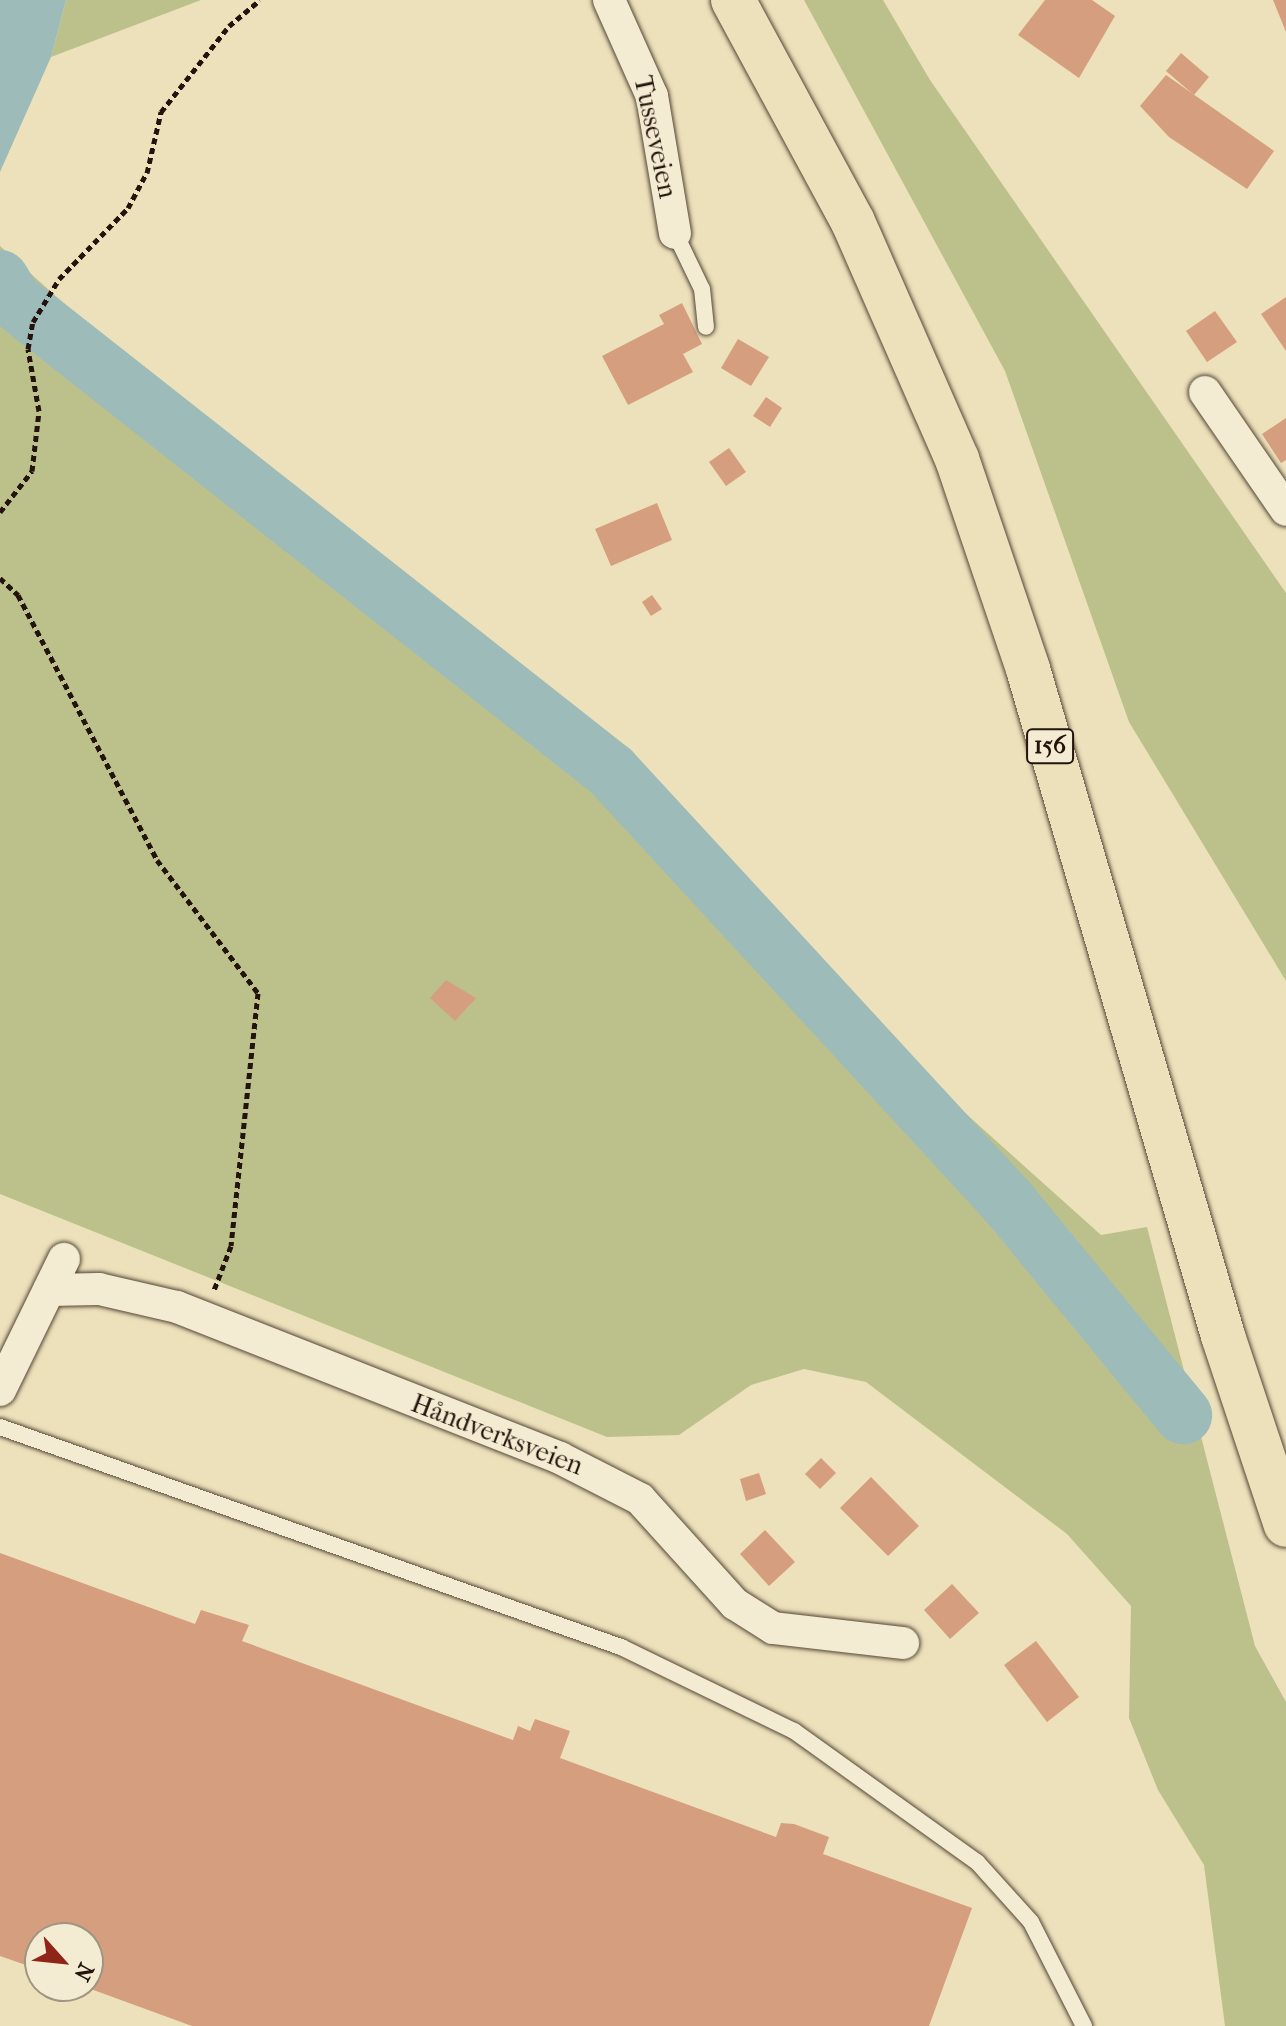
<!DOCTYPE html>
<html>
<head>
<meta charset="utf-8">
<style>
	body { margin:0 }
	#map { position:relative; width:1286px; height:2026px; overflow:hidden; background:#ece1ba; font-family:"IM FELL French Canon",serif }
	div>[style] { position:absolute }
	.green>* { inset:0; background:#bcc18c }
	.water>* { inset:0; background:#9cbbb9 }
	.river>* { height:58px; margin:-29px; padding:0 29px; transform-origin:29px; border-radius:29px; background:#9cbbb9 }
	.building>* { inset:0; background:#d59e7f }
	.path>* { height:5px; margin-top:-2.5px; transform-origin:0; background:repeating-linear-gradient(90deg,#23130c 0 6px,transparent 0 10px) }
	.roads { filter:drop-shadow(0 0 2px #554638) drop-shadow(0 0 2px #554638) }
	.service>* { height:16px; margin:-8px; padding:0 8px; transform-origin:8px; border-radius:8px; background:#f3ecd2 }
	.minor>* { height:32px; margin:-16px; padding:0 16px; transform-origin:16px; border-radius:16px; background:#f3ecd2 }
	.primary>* { height:44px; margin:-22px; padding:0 22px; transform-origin:22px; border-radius:22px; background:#ece1ba }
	span { translate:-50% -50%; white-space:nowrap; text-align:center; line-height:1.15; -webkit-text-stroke:6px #f3ecd2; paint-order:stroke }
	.shield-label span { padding:2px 6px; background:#f3ecd2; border:2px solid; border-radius:6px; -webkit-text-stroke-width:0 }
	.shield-label { font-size:24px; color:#23130c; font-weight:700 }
	.street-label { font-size:26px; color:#23130c }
	.north { position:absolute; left:24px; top:1922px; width:80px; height:80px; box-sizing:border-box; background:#f3ecd2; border:2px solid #a09583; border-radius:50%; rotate:117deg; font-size:22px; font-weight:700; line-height:32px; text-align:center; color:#23130c }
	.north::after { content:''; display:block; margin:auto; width:28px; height:36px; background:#8f2418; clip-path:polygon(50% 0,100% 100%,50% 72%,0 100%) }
</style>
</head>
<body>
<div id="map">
	<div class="green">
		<div style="clip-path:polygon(66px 0,201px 0,51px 57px)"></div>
		<div style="clip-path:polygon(804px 0,883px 0,930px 80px,1286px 593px,1286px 981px,1129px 722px,1005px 371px)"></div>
		<div style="clip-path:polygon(0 246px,1101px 1235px,1147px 1227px,1255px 1646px,1286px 1702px,1286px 2026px,1225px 2026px,1204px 1865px,1158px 1790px,1129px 1718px,1131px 1606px,1067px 1534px,866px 1382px,804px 1369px,751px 1385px,679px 1435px,607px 1437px,0 1194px)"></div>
	</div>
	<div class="water">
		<div style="clip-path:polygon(0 0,66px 0,51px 57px,0 172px)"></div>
	</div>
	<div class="river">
		<div style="left:0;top:279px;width:23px;rotate:59deg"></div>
		<div style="left:12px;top:299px;width:763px;rotate:38.24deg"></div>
		<div style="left:611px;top:771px;width:586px;rotate:47.35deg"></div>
		<div style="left:1008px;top:1202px;width:276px;rotate:50.6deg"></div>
	</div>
	<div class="building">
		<div style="clip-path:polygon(1045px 0,1092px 0,1115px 16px,1079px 78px,1018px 35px)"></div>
		<div style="clip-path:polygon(1273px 0,1286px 0,1286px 32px)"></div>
		<div style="clip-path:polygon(1181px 53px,1209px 77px,1194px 95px,1166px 71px)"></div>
		<div style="clip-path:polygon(1166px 75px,1274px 151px,1247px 189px,1169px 137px,1140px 106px)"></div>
		<div style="clip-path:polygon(1286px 297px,1286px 351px,1261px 314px)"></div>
		<div style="clip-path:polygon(682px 303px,702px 344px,683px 354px,693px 372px,628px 405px,602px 356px,664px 324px,659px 315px)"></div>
		<div style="clip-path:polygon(1215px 311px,1237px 342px,1207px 362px,1186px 331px)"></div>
		<div style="clip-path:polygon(738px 339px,769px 357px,751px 386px,721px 368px)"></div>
		<div style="clip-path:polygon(766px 397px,782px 408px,770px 427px,753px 416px)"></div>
		<div style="clip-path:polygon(1286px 418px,1286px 460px,1281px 463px,1262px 434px)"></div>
		<div style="clip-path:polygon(729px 448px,746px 472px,726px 486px,709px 462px)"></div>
		<div style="clip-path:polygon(657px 503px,672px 540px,611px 566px,595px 529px)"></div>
		<div style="clip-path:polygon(652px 595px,662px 609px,651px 616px,642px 602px)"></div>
		<div style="clip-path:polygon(446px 980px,476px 998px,455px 1021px,430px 998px)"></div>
		<div style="clip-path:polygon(821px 1458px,836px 1473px,820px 1489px,805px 1474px)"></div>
		<div style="clip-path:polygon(759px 1473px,766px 1494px,746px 1501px,740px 1479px)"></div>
		<div style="clip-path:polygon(871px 1477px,919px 1526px,888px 1556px,840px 1508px)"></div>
		<div style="clip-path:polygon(765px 1530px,795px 1562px,769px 1586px,740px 1554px)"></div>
		<div style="clip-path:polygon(0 1553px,195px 1624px,201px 1610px,249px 1625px,242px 1641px,513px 1740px,518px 1726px,530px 1731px,535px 1719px,570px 1731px,560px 1758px,776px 1837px,781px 1823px,794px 1824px,829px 1837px,823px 1854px,972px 1908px,929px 2026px,192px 2026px,88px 1988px,88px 1938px,40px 1938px,40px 1970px,0 1956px)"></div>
		<div style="clip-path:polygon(952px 1584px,979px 1613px,950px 1639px,924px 1610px)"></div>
		<div style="clip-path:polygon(1036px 1641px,1079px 1697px,1047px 1722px,1004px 1665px)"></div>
	</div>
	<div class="path">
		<div style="left:0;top:512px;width:52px;rotate:-52deg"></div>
		<div style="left:32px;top:471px;width:60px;rotate:-83.3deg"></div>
		<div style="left:39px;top:411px;width:63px;rotate:-100.1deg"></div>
		<div style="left:28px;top:349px;width:27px;rotate:-80deg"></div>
		<div style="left:33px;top:322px;width:50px;rotate:-58.8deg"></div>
		<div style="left:59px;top:279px;width:99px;rotate:-45.8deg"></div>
		<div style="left:128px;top:208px;width:40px;rotate:-62deg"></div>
		<div style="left:147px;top:173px;width:63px;rotate:-77.1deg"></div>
		<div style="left:161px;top:112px;width:110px;rotate:-51.7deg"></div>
		<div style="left:229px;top:26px;width:40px;rotate:-40deg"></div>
		<div style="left:0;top:578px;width:25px;rotate:43deg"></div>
		<div style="left:18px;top:595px;width:299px;rotate:62.3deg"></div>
		<div style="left:157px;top:860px;width:167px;rotate:52.8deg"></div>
		<div style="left:258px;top:993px;width:254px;rotate:96.1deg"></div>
		<div style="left:231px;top:1246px;width:47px;rotate:111.1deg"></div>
	</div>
	<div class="roads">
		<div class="service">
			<div style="left:675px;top:233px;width:62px;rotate:64.3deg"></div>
			<div style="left:702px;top:289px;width:38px;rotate:84deg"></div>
			<div style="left:0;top:1427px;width:659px;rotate:19.51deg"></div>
			<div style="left:621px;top:1647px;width:192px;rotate:25.9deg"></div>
			<div style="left:794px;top:1731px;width:225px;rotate:35.6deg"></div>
			<div style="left:977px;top:1862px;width:81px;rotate:48deg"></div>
			<div style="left:1031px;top:1922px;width:117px;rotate:63deg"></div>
		</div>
		<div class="minor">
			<div style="left:609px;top:0;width:105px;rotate:65.9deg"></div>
			<div style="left:652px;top:96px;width:139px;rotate:80.5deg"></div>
			<div style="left:1205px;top:392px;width:143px;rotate:55.5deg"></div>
			<div style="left:49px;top:1290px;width:50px;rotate:-1.1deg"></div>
			<div style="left:99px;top:1289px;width:80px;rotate:13deg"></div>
			<div style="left:177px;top:1307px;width:412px;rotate:21.5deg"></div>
			<div style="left:560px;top:1458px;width:90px;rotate:27.1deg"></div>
			<div style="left:640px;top:1499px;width:142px;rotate:47.9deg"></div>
			<div style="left:735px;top:1604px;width:45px;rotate:32.3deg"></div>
			<div style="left:773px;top:1628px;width:131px;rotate:6.6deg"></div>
			<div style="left:0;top:1390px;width:146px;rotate:-64deg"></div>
		</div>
		<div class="primary">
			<div style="left:733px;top:0;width:252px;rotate:61.6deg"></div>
			<div style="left:853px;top:222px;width:259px;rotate:66.3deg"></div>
			<div style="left:957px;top:459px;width:222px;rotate:71.3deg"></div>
			<div style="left:1028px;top:669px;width:695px;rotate:73.7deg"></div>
			<div style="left:1223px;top:1336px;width:199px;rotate:71.6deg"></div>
		</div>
	</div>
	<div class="shield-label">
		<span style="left:1050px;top:746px">156</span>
	</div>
	<div class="street-label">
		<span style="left:655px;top:137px;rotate:78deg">Tusseveien</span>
		<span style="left:497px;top:1435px;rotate:21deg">Håndverksveien</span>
	</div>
	<div class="north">N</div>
</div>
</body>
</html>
